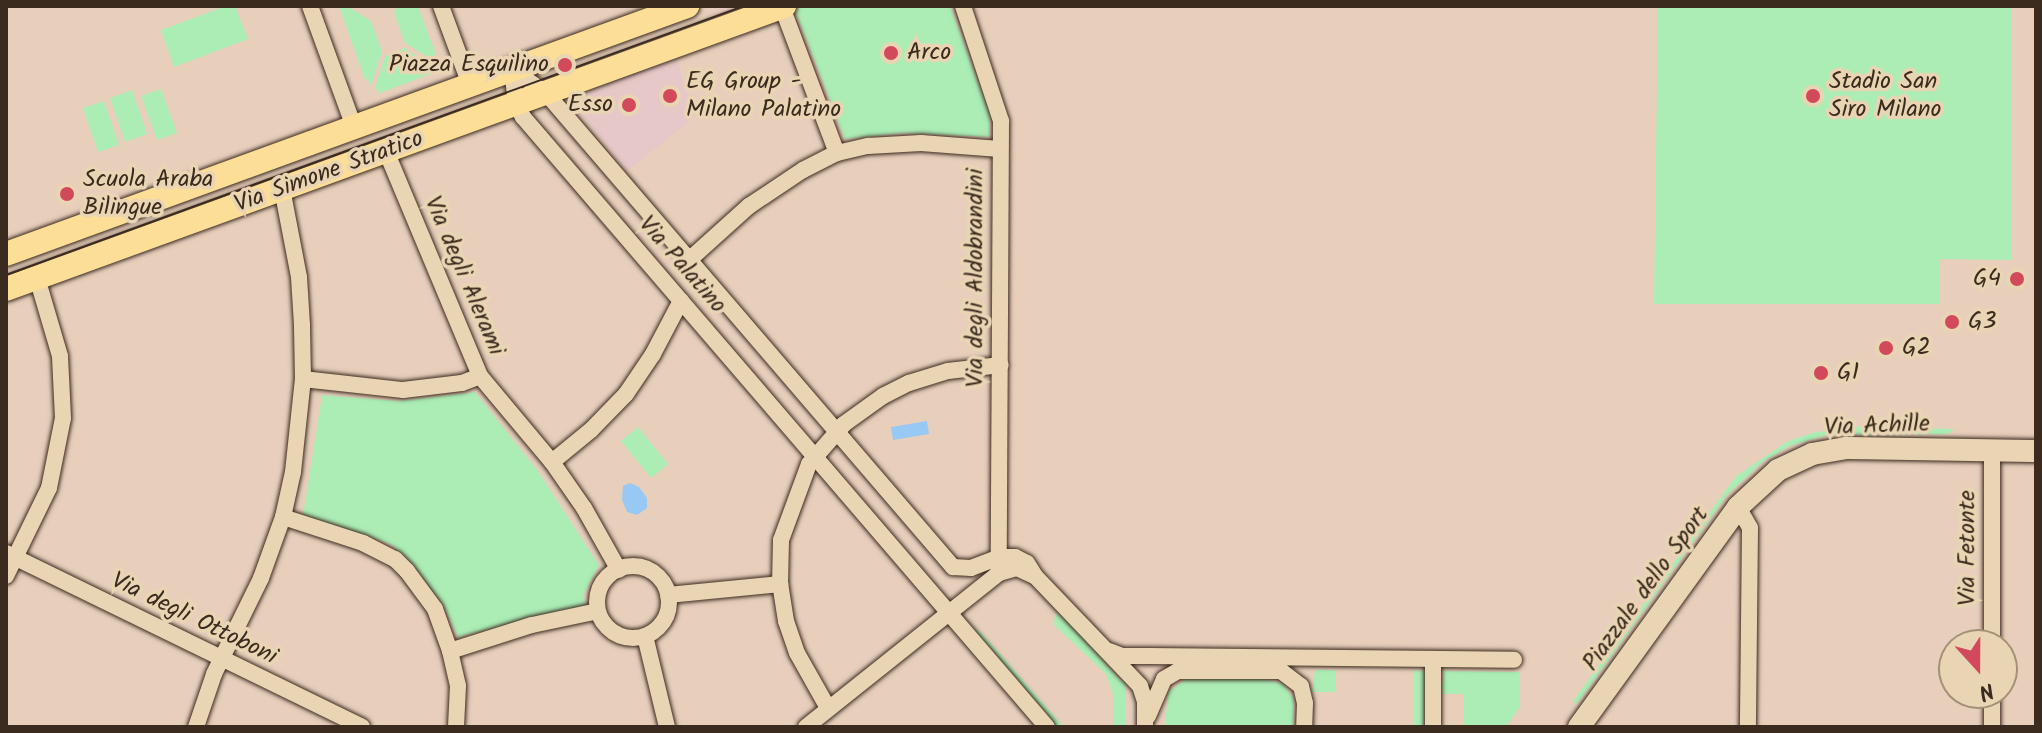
<!DOCTYPE html>
<html>
<head>
<meta charset="utf-8">
<style>
	body { margin:0 }
	#map { position:relative; width:2042px; height:733px; overflow:hidden; background:#e7cfbc; font-family:Kalam,sans-serif }
	div>[style] { position:absolute }
	.built>* { inset:0; background:#e5c8c7 }
	.green>* { inset:0; background:#acedb6 }
	.water>* { inset:0; background:#98c9f4 }
	.roads { filter:drop-shadow(0 0 2px #3b2a1e) drop-shadow(0 0 2px #3b2a1e) }
	.street>* { height:16px; margin:-8px; padding:0 8px; transform-origin:8px; border-radius:8px; background:#e9d5b3 }
	.street>.ring { margin:-8px; padding:0; box-sizing:content-box; background:none; border:16px solid #e9d5b3; border-radius:50% }
	.secondary>* { height:22px; margin:-11px; padding:0 11px; transform-origin:11px; border-radius:11px; background:#e9d5b3 }
	.primary>* { height:24px; margin:-12px; padding:0 12px; transform-origin:12px; border-radius:12px; background:#fdde96 }
	.tram>* { height:2px; margin:-1px; padding:0 1px; transform-origin:1px; border-radius:1px; background:#3b2a1e }
	.dots>* { width:22px; height:22px; translate:-50% -50%; box-sizing:border-box; border:4px solid #e9d5b3; border-radius:50% }
	span { translate:-50% -50%; white-space:nowrap; text-align:center; line-height:1.15; -webkit-text-stroke:7px #e9d5b3; paint-order:stroke }
	.poi-label { font-size:24px; color:#3b2a1e }
	.left { translate:0 -50%; text-align:left }
	.right { translate:-100% -50%; text-align:right }
	.street-label { font-size:24px; color:#3b2a1e }
	.frame { position:absolute; inset:0; border:8px solid #3b2a1e; pointer-events:none }
	.north { position:absolute; left:1938px; top:629px; width:80px; height:80px; box-sizing:border-box; background:#e9d5b3; border:2px solid #a39177; border-radius:50%; rotate:159deg; font-size:22px; font-weight:700; line-height:32px; text-align:center; color:#3b2a1e }
	.north::after { content:''; display:block; margin:auto; width:28px; height:36px; background:#d1495b; clip-path:polygon(50% 0,100% 100%,50% 72%,0 100%) }
</style>
</head>
<body>
<div id="map">
	<div class="built">
		<div style="clip-path:polygon(676px 57px,695px 117px,627px 171px,576px 107px,581px 95px)"></div>
	</div>
	<div class="green">
		<div style="clip-path:polygon(226px 6px,235px 6px,248px 39px,174px 67px,161px 30px)"></div>
		<div style="clip-path:polygon(339px 6px,347px 6px,371px 21px,382px 51px,371px 85px,364px 77px)"></div>
		<div style="clip-path:polygon(396px 6px,418px 6px,436px 55px,434px 61px,405px 43px,394px 13px)"></div>
		<div style="clip-path:polygon(806px 6px,950px 6px,990px 115px,989px 137px,904px 133px,845px 139px,795px 10px)"></div>
		<div style="clip-path:polygon(1658px 6px,2012px 6px,2011px 260px,1939px 259px,1939px 304px,1654px 304px)"></div>
		<div style="clip-path:polygon(405px 48px,432px 66px,430px 74px,380px 93px,375px 88px,385px 56px)"></div>
		<div style="clip-path:polygon(161px 89px,177px 133px,157px 140px,141px 96px)"></div>
		<div style="clip-path:polygon(132px 90px,147px 134px,125px 142px,110px 98px)"></div>
		<div style="clip-path:polygon(104px 101px,119px 145px,98px 152px,83px 108px)"></div>
		<div style="clip-path:polygon(475px 392px,538px 471px,599px 565px,584px 594px,585px 605px,458px 637px,442px 603px,393px 545px,303px 516px,322px 395px,399px 401px)"></div>
		<div style="clip-path:polygon(638px 427px,668px 464px,651px 478px,621px 441px)"></div>
		<div style="clip-path:polygon(1857px 427px,1954px 429px,1948px 434px,1827px 435px,1790px 446px,1764px 461px,1727px 495px,1577px 704px,1573px 701px,1736px 476px,1788px 441px,1816px 432px)"></div>
		<div style="clip-path:polygon(1061px 613px,1121px 681px,1126px 682px,1125px 727px,1114px 727px,1113px 694px,1106px 674px,1054px 625px,1055px 616px)"></div>
		<div style="clip-path:polygon(968px 625px,982px 633px,1064px 727px,1056px 727px)"></div>
		<div style="clip-path:polygon(1315px 670px,1335px 670px,1335px 692px,1312px 692px)"></div>
		<div style="clip-path:polygon(1414px 671px,1425px 671px,1424px 727px,1414px 727px)"></div>
		<div style="clip-path:polygon(1444px 671px,1519px 672px,1519px 708px,1506px 727px,1463px 727px,1464px 694px,1441px 694px)"></div>
		<div style="clip-path:polygon(1186px 679px,1265px 679px,1283px 684px,1293px 698px,1294px 727px,1165px 727px,1168px 692px)"></div>
	</div>
	<div class="water">
		<div style="clip-path:polygon(927px 421px,929px 434px,893px 440px,891px 427px)"></div>
		<div style="clip-path:polygon(630px 483px,639px 487px,647px 498px,647px 508px,637px 515px,627px 512px,622px 500px,623px 486px)"></div>
	</div>
	<div class="roads">
		<div class="street">
			<div style="left:310px;top:6px;width:129px;rotate:70deg"></div>
			<div style="left:441px;top:6px;width:84px;rotate:69.8deg"></div>
			<div style="left:963px;top:6px;width:121px;rotate:71.7deg"></div>
			<div style="left:1001px;top:121px;width:452px;rotate:90.3deg"></div>
			<div style="left:782px;top:7px;width:156px;rotate:69.4deg"></div>
			<div style="left:512px;top:70px;width:41px;rotate:34.1deg"></div>
			<div style="left:546px;top:93px;width:625px;rotate:49.35deg"></div>
			<div style="left:953px;top:567px;width:18px;rotate:3deg"></div>
			<div style="left:971px;top:568px;width:31px;rotate:-21deg"></div>
			<div style="left:1000px;top:557px;width:15px"></div>
			<div style="left:1015px;top:557px;width:13px;rotate:27deg"></div>
			<div style="left:1027px;top:563px;width:15px;rotate:58deg"></div>
			<div style="left:1035px;top:576px;width:152px;rotate:46.3deg"></div>
			<div style="left:1140px;top:686px;width:16px;rotate:72deg"></div>
			<div style="left:1145px;top:701px;width:26px;rotate:90deg"></div>
			<div style="left:512px;top:70px;width:34px;rotate:83deg"></div>
			<div style="left:516px;top:104px;width:15px;rotate:62deg"></div>
			<div style="left:523px;top:117px;width:804px;rotate:49.34deg"></div>
			<div style="left:386px;top:151px;width:244px;rotate:67.3deg"></div>
			<div style="left:480px;top:376px;width:112px;rotate:50.1deg"></div>
			<div style="left:552px;top:462px;width:56px;rotate:55.2deg"></div>
			<div style="left:584px;top:508px;width:71px;rotate:60.6deg"></div>
			<div style="left:689px;top:260px;width:81px;rotate:-42deg"></div>
			<div style="left:749px;top:206px;width:65px;rotate:-33.7deg"></div>
			<div style="left:803px;top:170px;width:38px;rotate:-27deg"></div>
			<div style="left:837px;top:153px;width:32px;rotate:-13deg"></div>
			<div style="left:868px;top:146px;width:53px;rotate:-3.2deg"></div>
			<div style="left:921px;top:143px;width:79px;rotate:4.3deg"></div>
			<div style="left:303px;top:379px;width:101px;rotate:6.3deg"></div>
			<div style="left:403px;top:390px;width:59px;rotate:-6.8deg"></div>
			<div style="left:462px;top:383px;width:19px;rotate:-21deg"></div>
			<div style="left:552px;top:462px;width:50px;rotate:-39.4deg"></div>
			<div style="left:591px;top:430px;width:50px;rotate:-45.8deg"></div>
			<div style="left:626px;top:394px;width:48px;rotate:-56deg"></div>
			<div style="left:653px;top:354px;width:60px;rotate:-62.2deg"></div>
			<div style="left:1738px;top:507px;width:24px;rotate:60deg"></div>
			<div style="left:1750px;top:528px;width:199px;rotate:90.6deg"></div>
			<div style="left:283px;top:517px;width:84px;rotate:18deg"></div>
			<div style="left:363px;top:543px;width:36px;rotate:27deg"></div>
			<div style="left:395px;top:559px;width:17px;rotate:45deg"></div>
			<div style="left:407px;top:571px;width:47px;rotate:53.6deg"></div>
			<div style="left:435px;top:609px;width:45px;rotate:70.3deg"></div>
			<div style="left:450px;top:651px;width:36px;rotate:77deg"></div>
			<div style="left:458px;top:686px;width:41px;rotate:92.8deg"></div>
			<div style="left:6px;top:553px;width:396px;rotate:26deg"></div>
			<div class="ring" style="left:597px;top:566px;width:56px;height:56px"></div>
			<div style="left:6px;top:576px;width:98px;rotate:-64deg"></div>
			<div style="left:49px;top:488px;width:71px;rotate:-78.7deg"></div>
			<div style="left:63px;top:418px;width:62px;rotate:-92.8deg"></div>
			<div style="left:60px;top:356px;width:81px;rotate:-106.4deg"></div>
			<div style="left:668px;top:595px;width:113px;rotate:-5.6deg"></div>
			<div style="left:645px;top:636px;width:94px;rotate:76.4deg"></div>
			<div style="left:1992px;top:645px;width:195px;rotate:-90deg"></div>
			<div style="left:450px;top:651px;width:86px;rotate:-17.6deg"></div>
			<div style="left:532px;top:625px;width:67px;rotate:-12deg"></div>
			<div style="left:1109px;top:651px;width:14px;rotate:21deg"></div>
			<div style="left:1122px;top:656px;width:27px"></div>
			<div style="left:1149px;top:656px;width:365px;rotate:0.6deg"></div>
			<div style="left:828px;top:708px;width:63px;rotate:-119.4deg"></div>
			<div style="left:797px;top:653px;width:34px;rotate:-109deg"></div>
			<div style="left:786px;top:621px;width:37px;rotate:-99deg"></div>
			<div style="left:780px;top:584px;width:44px;rotate:-88.7deg"></div>
			<div style="left:781px;top:540px;width:81px;rotate:-69.8deg"></div>
			<div style="left:809px;top:464px;width:53px;rotate:-48.8deg"></div>
			<div style="left:844px;top:424px;width:48px;rotate:-35.7deg"></div>
			<div style="left:883px;top:396px;width:29px;rotate:-27deg"></div>
			<div style="left:909px;top:383px;width:41px;rotate:-17.1deg"></div>
			<div style="left:948px;top:371px;width:53px;rotate:-6.5deg"></div>
			<div style="left:1148px;top:716px;width:40px;rotate:-66.6deg"></div>
			<div style="left:1164px;top:679px;width:16px;rotate:-30deg"></div>
			<div style="left:1178px;top:671px;width:103px"></div>
			<div style="left:1281px;top:671px;width:25px;rotate:37deg"></div>
			<div style="left:1301px;top:686px;width:17px;rotate:77deg"></div>
			<div style="left:1305px;top:703px;width:24px;rotate:92deg"></div>
			<div style="left:196px;top:727px;width:56px;rotate:-71.2deg"></div>
			<div style="left:214px;top:674px;width:107px;rotate:-63.9deg"></div>
			<div style="left:261px;top:578px;width:65px;rotate:-70.2deg"></div>
			<div style="left:283px;top:517px;width:46px;rotate:-77.5deg"></div>
			<div style="left:293px;top:472px;width:94px;rotate:-83.9deg"></div>
			<div style="left:303px;top:379px;width:54px;rotate:-91.1deg"></div>
			<div style="left:302px;top:325px;width:48px;rotate:-93.6deg"></div>
			<div style="left:299px;top:277px;width:90px;rotate:-100.9deg"></div>
			<div style="left:806px;top:727px;width:247px;rotate:-38.6deg"></div>
			<div style="left:999px;top:573px;width:19px;rotate:-16deg"></div>
			<div style="left:1017px;top:568px;width:19px;rotate:25deg"></div>
			<div style="left:1433px;top:727px;width:67px;rotate:-90deg"></div>
			<div style="left:1992px;top:727px;width:34px;rotate:-90deg"></div>
		</div>
		<div class="secondary">
			<div style="left:1579px;top:727px;width:271px;rotate:-54.1deg"></div>
			<div style="left:1738px;top:507px;width:54px;rotate:-42.8deg"></div>
			<div style="left:1778px;top:470px;width:38px;rotate:-25deg"></div>
			<div style="left:1812px;top:454px;width:34px;rotate:-10deg"></div>
			<div style="left:1845px;top:448px;width:191px;rotate:0.9deg"></div>
		</div>
		<div class="primary">
			<div style="left:6px;top:254px;width:725px;rotate:-20.01deg"></div>
			<div style="left:6px;top:289px;width:828px;rotate:-19.99deg"></div>
		</div>
	</div>
	<div class="tram">
		<div style="left:6px;top:275px;width:785px;rotate:-20.03deg"></div>
	</div>
	<div class="dots">
		<div style="left:891px;top:53px;background:#d1495b"></div>
		<div style="left:565px;top:65px;background:#d1495b"></div>
		<div style="left:670px;top:96px;background:#d1495b"></div>
		<div style="left:1813px;top:96px;background:#d1495b"></div>
		<div style="left:629px;top:105px;background:#d1495b"></div>
		<div style="left:67px;top:194px;background:#d1495b"></div>
		<div style="left:2017px;top:279px;background:#d1495b"></div>
		<div style="left:1952px;top:322px;background:#d1495b"></div>
		<div style="left:1886px;top:348px;background:#d1495b"></div>
		<div style="left:1821px;top:373px;background:#d1495b"></div>
	</div>
	<div class="poi-label">
		<span class="left" style="left:907px;top:53px">Arco</span>
		<span class="right" style="left:549px;top:65px">Piazza Esquilino</span>
		<span class="left" style="left:686px;top:96px">EG Group -<br>Milano Palatino</span>
		<span class="left" style="left:1829px;top:96px">Stadio San<br>Siro Milano</span>
		<span class="right" style="left:613px;top:105px">Esso</span>
		<span class="left" style="left:83px;top:194px">Scuola Araba<br>Bilingue</span>
		<span class="right" style="left:2001px;top:279px">G4</span>
		<span class="left" style="left:1968px;top:322px">G3</span>
		<span class="left" style="left:1902px;top:348px">G2</span>
		<span class="left" style="left:1837px;top:373px">G1</span>
	</div>
	<div class="street-label">
		<span style="left:329px;top:172px;rotate:-20deg">Via Simone Stratico</span>
		<span style="left:682px;top:265px;rotate:49deg">Via Palatino</span>
		<span style="left:464px;top:276px;rotate:67deg">Via degli Alerami</span>
		<span style="left:976px;top:278px;rotate:-90deg">Via degli Aldobrandini</span>
		<span style="left:1877px;top:426px;rotate:-2deg">Via Achille</span>
		<span style="left:1968px;top:548px;rotate:-90deg">Via Fetonte</span>
		<span style="left:1646px;top:589px;rotate:-54deg">Piazzale dello Sport</span>
		<span style="left:194px;top:619px;rotate:26deg">Via degli Ottoboni</span>
	</div>
	<div class="frame"></div>
	<div class="north">N</div>
</div>
</body>
</html>
